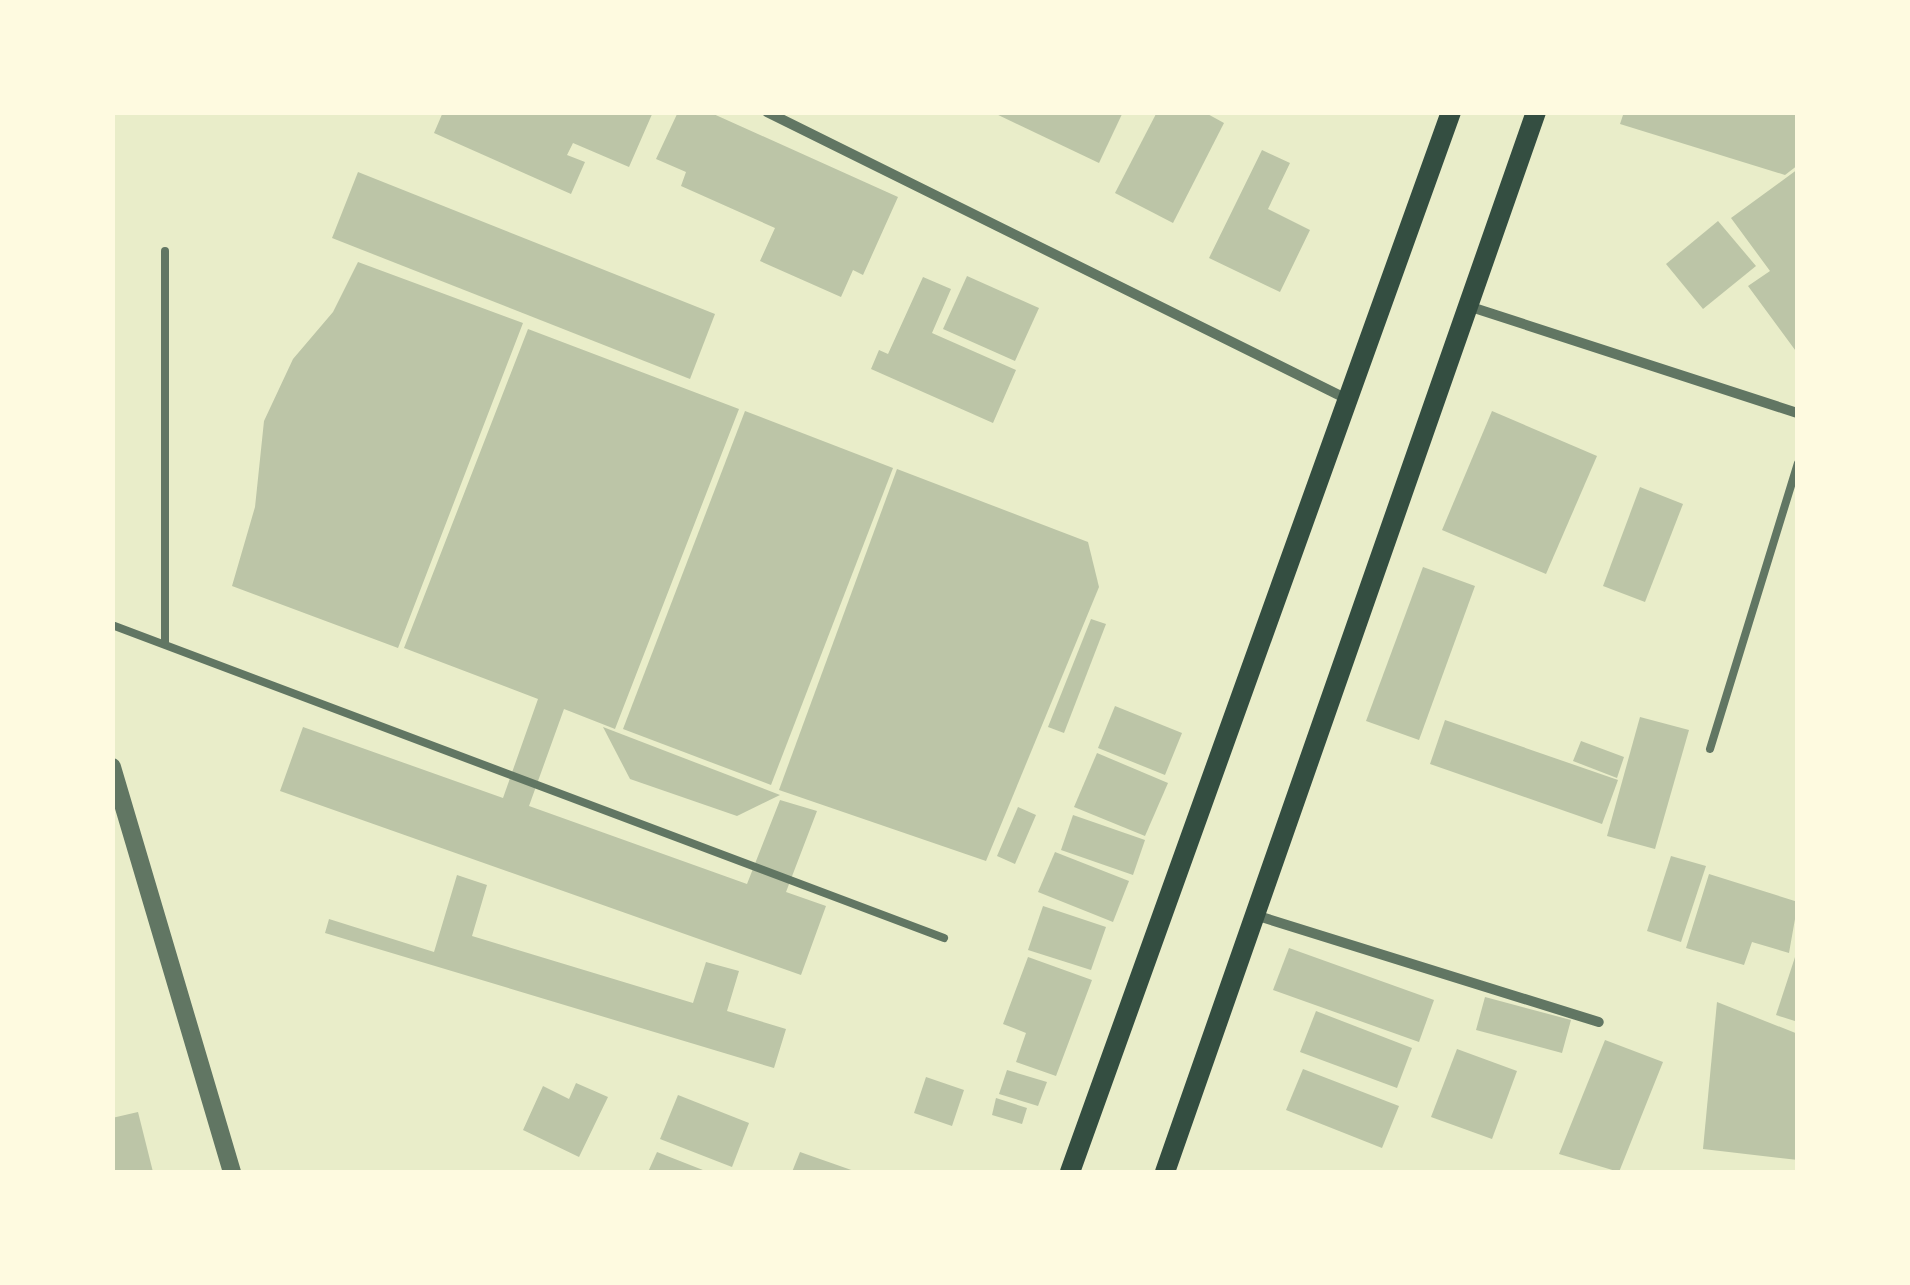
<!DOCTYPE html>
<html>
<head>
<meta charset="utf-8">
<style>
	body { margin:0 }
	#map { position:relative; width:1910px; height:1285px; overflow:hidden; background:#e9edc9; font-family:Commissioner,sans-serif }
	div>[style] { position:absolute }
	.building>* { inset:0; background:#bcc5a7 }
	.service>* { height:8px; margin:-4px; padding:0 4px; transform-origin:4px; border-radius:4px; background:#617663 }
	.minor>* { height:10px; margin:-5px; padding:0 5px; transform-origin:5px; border-radius:5px; background:#617663 }
	.tertiary>* { height:18px; margin:-9px; padding:0 9px; transform-origin:9px; border-radius:9px; background:#617663 }
	.secondary>* { height:20px; margin:-10px; padding:0 10px; transform-origin:10px; border-radius:10px; background:#344e41 }
	span { translate:-50% -50%; white-space:nowrap; text-align:center; line-height:1.15; -webkit-text-stroke:10px #fefae0; paint-order:stroke }
	.frame { position:absolute; inset:0; border:115px solid #fefae0; pointer-events:none }
</style>
</head>
<body>
<div id="map">
	<div class="building">
		<div style="clip-path:polygon(443px 112px,653px 112px,629px 167px,573px 143px,567px 155px,585px 162px,571px 194px,434px 133px)"></div>
		<div style="clip-path:polygon(678px 112px,709px 112px,898px 197px,863px 275px,853px 270px,841px 297px,760px 261px,775px 228px,681px 186px,686px 172px,656px 159px)"></div>
		<div style="clip-path:polygon(992px 112px,1123px 112px,1099px 163px)"></div>
		<div style="clip-path:polygon(1157px 112px,1204px 112px,1224px 123px,1173px 223px,1115px 193px)"></div>
		<div style="clip-path:polygon(1624px 112px,1798px 112px,1798px 165px,1785px 175px,1620px 124px)"></div>
		<div style="clip-path:polygon(1262px 150px,1290px 163px,1268px 209px,1310px 230px,1280px 292px,1209px 258px)"></div>
		<div style="clip-path:polygon(1798px 169px,1798px 354px,1748px 286px,1770px 271px,1731px 218px)"></div>
		<div style="clip-path:polygon(358px 172px,715px 314px,690px 379px,332px 238px)"></div>
		<div style="clip-path:polygon(1718px 221px,1756px 266px,1703px 309px,1666px 264px)"></div>
		<div style="clip-path:polygon(358px 262px,523px 323px,398px 648px,232px 586px,255px 507px,264px 421px,293px 359px,333px 312px)"></div>
		<div style="clip-path:polygon(967px 276px,1039px 308px,1015px 361px,943px 329px)"></div>
		<div style="clip-path:polygon(923px 277px,951px 289px,932px 333px,1016px 370px,993px 423px,871px 369px,879px 350px,888px 354px)"></div>
		<div style="clip-path:polygon(528px 329px,739px 409px,615px 729px,564px 709px,529px 806px,747px 884px,780px 800px,817px 811px,786px 892px,826px 906px,801px 975px,280px 791px,303px 727px,503px 798px,538px 699px,404px 648px)"></div>
		<div style="clip-path:polygon(745px 411px,893px 468px,771px 785px,623px 729px)"></div>
		<div style="clip-path:polygon(1492px 411px,1597px 456px,1546px 574px,1442px 530px)"></div>
		<div style="clip-path:polygon(897px 469px,1088px 542px,1099px 587px,986px 861px,779px 790px)"></div>
		<div style="clip-path:polygon(1640px 487px,1683px 504px,1645px 602px,1603px 586px)"></div>
		<div style="clip-path:polygon(1423px 567px,1475px 586px,1419px 740px,1366px 721px)"></div>
		<div style="clip-path:polygon(1091px 619px,1106px 624px,1064px 733px,1048px 727px)"></div>
		<div style="clip-path:polygon(1115px 706px,1182px 733px,1165px 775px,1098px 748px)"></div>
		<div style="clip-path:polygon(1640px 717px,1689px 730px,1655px 849px,1607px 836px)"></div>
		<div style="clip-path:polygon(1445px 720px,1618px 780px,1602px 824px,1430px 764px)"></div>
		<div style="clip-path:polygon(603px 727px,780px 795px,737px 816px,630px 779px)"></div>
		<div style="clip-path:polygon(1581px 741px,1624px 757px,1617px 778px,1573px 761px)"></div>
		<div style="clip-path:polygon(1097px 753px,1168px 783px,1145px 836px,1074px 807px)"></div>
		<div style="clip-path:polygon(1018px 807px,1036px 815px,1015px 864px,997px 856px)"></div>
		<div style="clip-path:polygon(1073px 815px,1145px 840px,1133px 875px,1061px 850px)"></div>
		<div style="clip-path:polygon(1055px 852px,1129px 881px,1113px 922px,1038px 892px)"></div>
		<div style="clip-path:polygon(1671px 856px,1706px 866px,1681px 942px,1647px 931px)"></div>
		<div style="clip-path:polygon(1709px 874px,1798px 902px,1789px 953px,1752px 942px,1744px 965px,1686px 948px)"></div>
		<div style="clip-path:polygon(457px 875px,487px 885px,472px 936px,693px 1003px,706px 962px,739px 971px,727px 1011px,786px 1029px,774px 1068px,325px 933px,329px 919px,434px 952px)"></div>
		<div style="clip-path:polygon(1043px 906px,1106px 927px,1091px 970px,1028px 950px)"></div>
		<div style="clip-path:polygon(1289px 948px,1434px 1000px,1419px 1042px,1273px 990px)"></div>
		<div style="clip-path:polygon(1797px 951px,1798px 951px,1798px 1022px,1776px 1015px)"></div>
		<div style="clip-path:polygon(1028px 957px,1092px 980px,1056px 1076px,1016px 1062px,1026px 1033px,1003px 1024px)"></div>
		<div style="clip-path:polygon(1485px 997px,1571px 1020px,1562px 1053px,1476px 1030px)"></div>
		<div style="clip-path:polygon(1717px 1002px,1798px 1034px,1798px 1160px,1703px 1149px)"></div>
		<div style="clip-path:polygon(1316px 1011px,1412px 1048px,1397px 1088px,1300px 1052px)"></div>
		<div style="clip-path:polygon(1605px 1040px,1663px 1062px,1619px 1172px,1559px 1154px)"></div>
		<div style="clip-path:polygon(1457px 1049px,1517px 1071px,1492px 1139px,1431px 1117px)"></div>
		<div style="clip-path:polygon(1303px 1069px,1399px 1106px,1382px 1148px,1286px 1110px)"></div>
		<div style="clip-path:polygon(1007px 1070px,1047px 1082px,1038px 1106px,999px 1094px)"></div>
		<div style="clip-path:polygon(926px 1077px,964px 1090px,952px 1126px,914px 1113px)"></div>
		<div style="clip-path:polygon(576px 1083px,608px 1097px,579px 1157px,523px 1130px,543px 1086px,569px 1099px)"></div>
		<div style="clip-path:polygon(678px 1095px,749px 1123px,732px 1167px,660px 1139px)"></div>
		<div style="clip-path:polygon(996px 1098px,1027px 1108px,1022px 1124px,992px 1115px)"></div>
		<div style="clip-path:polygon(138px 1112px,153px 1172px,112px 1172px,112px 1118px)"></div>
		<div style="clip-path:polygon(657px 1152px,708px 1172px,648px 1172px)"></div>
		<div style="clip-path:polygon(800px 1152px,857px 1172px,792px 1172px)"></div>
	</div>
	<div class="service">
		<div style="left:112px;top:625px;width:889px;rotate:20.62deg"></div>
		<div style="left:165px;top:644px;width:393px;rotate:-90deg"></div>
		<div style="left:1710px;top:749px;width:299px;rotate:-72.9deg"></div>
	</div>
	<div class="minor">
		<div style="left:767px;top:112px;width:647px;rotate:26.33deg"></div>
		<div style="left:1468px;top:306px;width:347px;rotate:18deg"></div>
		<div style="left:1255px;top:915px;width:360px;rotate:17.3deg"></div>
	</div>
	<div class="tertiary">
		<div style="left:112px;top:767px;width:422px;rotate:73.5deg"></div>
	</div>
	<div class="secondary">
		<div style="left:1070px;top:1172px;width:1126px;rotate:-70.23deg"></div>
		<div style="left:1165px;top:1172px;width:1123px;rotate:-70.71deg"></div>
	</div>
	<div class="frame"></div>
</div>
</body>
</html>
